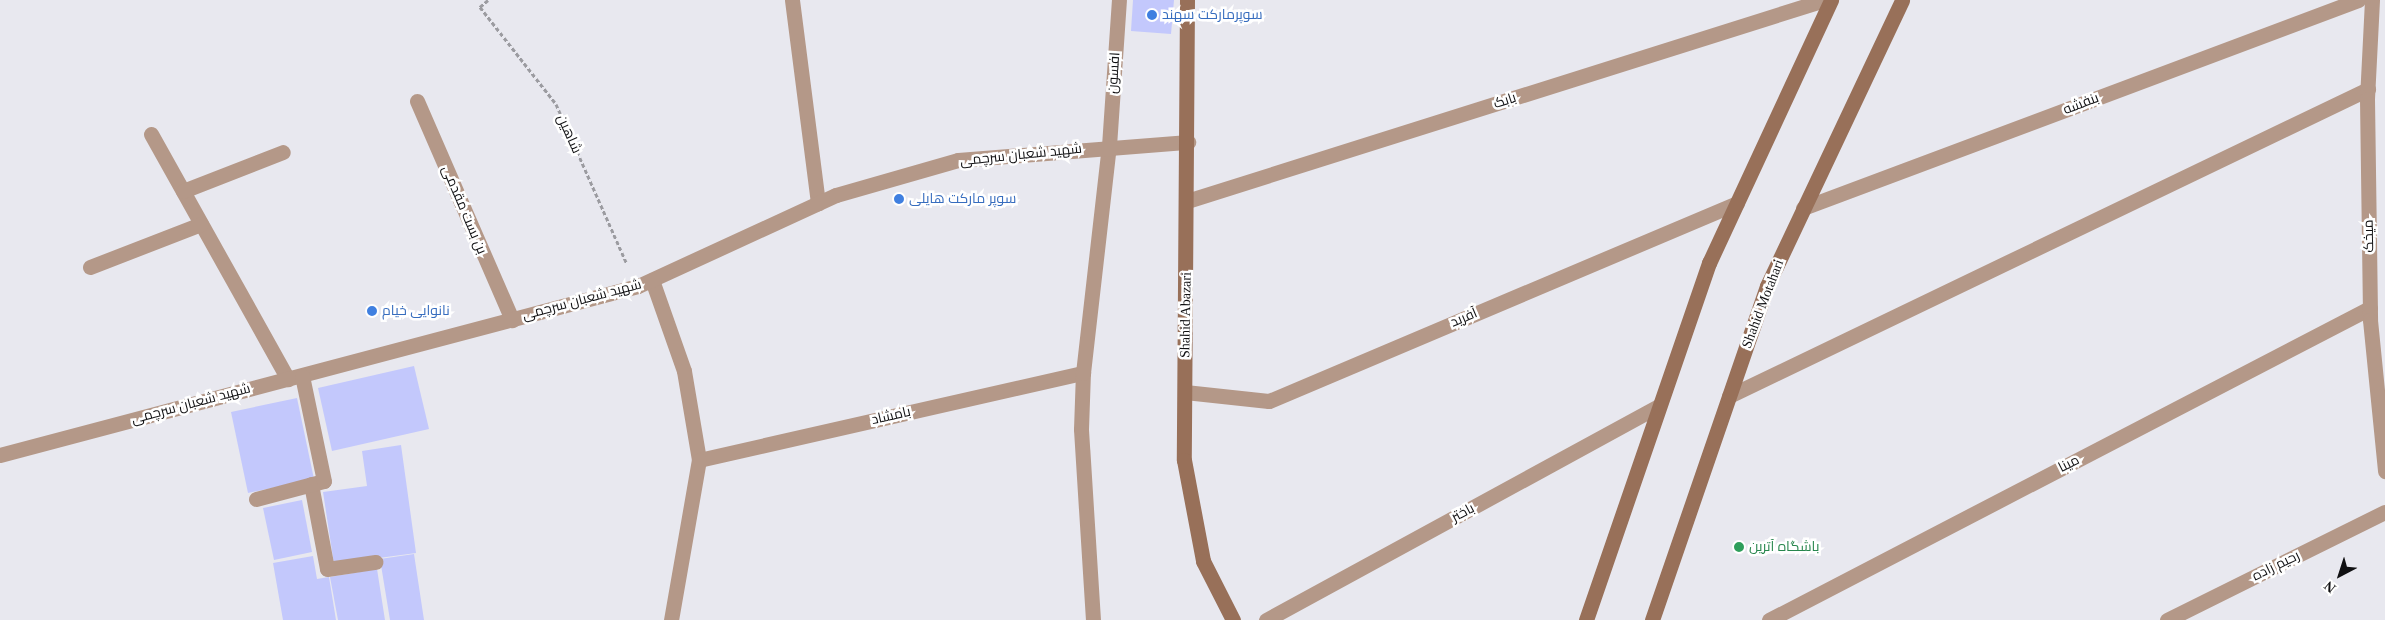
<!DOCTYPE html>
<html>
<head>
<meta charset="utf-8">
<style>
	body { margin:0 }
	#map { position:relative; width:2385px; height:620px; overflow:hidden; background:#e8e8ef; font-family:"Times New Roman",Cairo,serif }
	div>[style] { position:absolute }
	.building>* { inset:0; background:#c3c8fc }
	.path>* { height:3px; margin-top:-1.5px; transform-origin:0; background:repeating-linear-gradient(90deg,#9b9ba0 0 4px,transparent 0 6.5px) }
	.lane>* { height:15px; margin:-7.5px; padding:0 7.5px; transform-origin:7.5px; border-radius:7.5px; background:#b49888 }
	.street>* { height:15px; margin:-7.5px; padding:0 7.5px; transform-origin:7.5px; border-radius:7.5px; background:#b49888 }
	.secondary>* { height:15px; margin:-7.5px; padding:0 7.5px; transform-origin:7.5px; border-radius:7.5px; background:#987059 }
	.dots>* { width:14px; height:14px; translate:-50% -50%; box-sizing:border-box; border:2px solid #fff; border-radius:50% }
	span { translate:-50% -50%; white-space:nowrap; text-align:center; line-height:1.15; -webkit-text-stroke:5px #fff; paint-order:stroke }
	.shop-label { font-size:14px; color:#366cbe }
	.left { translate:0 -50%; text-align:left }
	.street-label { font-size:14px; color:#101012 }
	.leisure-label { font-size:14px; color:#27864d }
	.north { position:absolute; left:2315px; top:550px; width:50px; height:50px; -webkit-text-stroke:4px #fff; paint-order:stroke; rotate:220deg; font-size:14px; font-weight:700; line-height:20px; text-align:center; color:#101012 }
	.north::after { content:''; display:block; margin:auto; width:18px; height:22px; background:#101012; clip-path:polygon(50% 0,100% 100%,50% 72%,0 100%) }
</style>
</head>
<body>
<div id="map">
	<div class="building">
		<div style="clip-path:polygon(1133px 0,1174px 0,1171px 34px,1131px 31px)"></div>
		<div style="clip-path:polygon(414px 366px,429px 429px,332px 451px,318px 388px)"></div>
		<div style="clip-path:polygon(297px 398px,314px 479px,248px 493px,231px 412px)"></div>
		<div style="clip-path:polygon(401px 445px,416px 553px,334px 564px,323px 492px,367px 486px,362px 451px)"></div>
		<div style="clip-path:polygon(302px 500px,312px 552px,274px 560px,263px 508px)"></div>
		<div style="clip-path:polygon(414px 554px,424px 620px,390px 620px,380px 559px)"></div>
		<div style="clip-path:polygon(313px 556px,317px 579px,329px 577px,336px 620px,283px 620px,273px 563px)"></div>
		<div style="clip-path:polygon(377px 569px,385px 620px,338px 620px,330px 577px)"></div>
	</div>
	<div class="path">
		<div style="left:488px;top:0;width:11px;rotate:139deg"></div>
		<div style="left:480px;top:7px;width:123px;rotate:51.9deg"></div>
		<div style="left:556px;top:104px;width:175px;rotate:66.1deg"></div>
	</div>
	<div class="lane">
		<div style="left:792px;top:0;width:205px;rotate:82.7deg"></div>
		<div style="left:417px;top:101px;width:239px;rotate:66.5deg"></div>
		<div style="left:151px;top:134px;width:281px;rotate:60.8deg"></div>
		<div style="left:183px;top:191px;width:107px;rotate:-21.3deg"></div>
		<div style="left:1187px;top:201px;width:668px;rotate:-17.51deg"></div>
		<div style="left:1803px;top:208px;width:593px;rotate:-20.54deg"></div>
		<div style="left:90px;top:267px;width:119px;rotate:-21.2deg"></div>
		<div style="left:652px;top:280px;width:96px;rotate:70.6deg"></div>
		<div style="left:684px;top:371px;width:90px;rotate:80.4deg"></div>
		<div style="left:699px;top:460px;width:394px;rotate:-12.8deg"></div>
		<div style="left:1185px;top:392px;width:84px;rotate:6.1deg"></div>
		<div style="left:1269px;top:401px;width:508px;rotate:-22.93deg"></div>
		<div style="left:1729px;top:396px;width:709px;rotate:-25.66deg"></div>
		<div style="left:311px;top:484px;width:86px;rotate:79.3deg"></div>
		<div style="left:327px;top:569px;width:49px;rotate:-8.3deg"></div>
		<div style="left:1093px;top:620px;width:191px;rotate:-93.6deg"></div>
		<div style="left:1081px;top:429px;width:56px;rotate:-88deg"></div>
		<div style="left:1083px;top:373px;width:228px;rotate:-83.5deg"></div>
		<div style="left:1266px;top:620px;width:447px;rotate:-28.6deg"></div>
		<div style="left:1769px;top:620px;width:677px;rotate:-27.44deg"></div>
		<div style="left:2167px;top:620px;width:243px;rotate:-26.4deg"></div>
	</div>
	<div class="street">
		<div style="left:2372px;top:0;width:99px;rotate:92.9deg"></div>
		<div style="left:2367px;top:99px;width:221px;rotate:89.2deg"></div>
		<div style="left:2370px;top:320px;width:152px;rotate:84.3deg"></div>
		<div style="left:1109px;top:146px;width:146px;rotate:-86.1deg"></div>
		<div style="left:0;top:455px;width:660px;rotate:-14.84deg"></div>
		<div style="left:638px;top:286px;width:218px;rotate:-24.7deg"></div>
		<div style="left:836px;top:195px;width:127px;rotate:-16deg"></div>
		<div style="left:958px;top:160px;width:231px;rotate:-4.5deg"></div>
		<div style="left:256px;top:499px;width:70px;rotate:-14.8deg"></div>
		<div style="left:324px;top:481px;width:107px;rotate:-101.8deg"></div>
		<div style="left:671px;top:620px;width:162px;rotate:-80.1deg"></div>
	</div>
	<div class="secondary">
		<div style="left:1187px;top:0;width:460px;rotate:90.4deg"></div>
		<div style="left:1184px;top:460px;width:103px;rotate:79.3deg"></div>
		<div style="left:1203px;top:561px;width:66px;rotate:63deg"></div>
		<div style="left:1586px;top:620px;width:378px;rotate:-71deg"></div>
		<div style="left:1709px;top:263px;width:290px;rotate:-65.1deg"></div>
		<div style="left:1652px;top:620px;width:353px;rotate:-71deg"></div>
		<div style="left:1767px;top:286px;width:316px;rotate:-64.7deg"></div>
	</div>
	<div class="dots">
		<div style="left:1152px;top:15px;background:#3f7fe0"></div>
		<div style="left:899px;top:199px;background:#3f7fe0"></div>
		<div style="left:372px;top:311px;background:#3f7fe0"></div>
		<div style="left:1739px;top:547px;background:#2e9e5b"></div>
	</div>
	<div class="shop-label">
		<span class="left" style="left:1162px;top:15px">سوپرمارکت سهند</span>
		<span class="left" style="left:909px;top:199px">سوپر مارکت هایلی</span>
		<span class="left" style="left:382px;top:311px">نانوایی خیام</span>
	</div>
	<div class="street-label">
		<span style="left:1114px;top:73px;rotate:-86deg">افسون</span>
		<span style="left:1505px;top:101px;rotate:-18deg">بابک</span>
		<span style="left:2081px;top:104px;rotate:-21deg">بنفشه</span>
		<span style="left:569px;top:134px;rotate:66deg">شاهین</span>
		<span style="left:1021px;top:155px;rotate:-6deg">شهید شعبان سرچمی</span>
		<span style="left:464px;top:210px;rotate:67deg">بن بست مقدمی</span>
		<span style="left:2369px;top:236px;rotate:-91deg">میخک</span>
		<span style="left:582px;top:300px;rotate:-15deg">شهید شعبان سرچمی</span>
		<span style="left:1763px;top:304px;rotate:-69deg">Shahid Motahari</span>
		<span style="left:1186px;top:315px;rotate:-89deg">Shahid Abazari</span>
		<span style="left:1464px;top:318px;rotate:-23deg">آفرید</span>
		<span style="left:191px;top:404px;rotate:-15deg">شهید شعبان سرچمی</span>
		<span style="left:891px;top:416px;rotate:-13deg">بامشاد</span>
		<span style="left:2069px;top:464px;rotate:-27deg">مینا</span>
		<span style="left:1463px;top:513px;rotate:-28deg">باختر</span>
		<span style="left:2276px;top:566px;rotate:-26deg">رحیم زاده</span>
	</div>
	<div class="leisure-label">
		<span class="left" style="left:1749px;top:547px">باشگاه آترین</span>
	</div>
	<div class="north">N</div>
</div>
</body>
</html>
